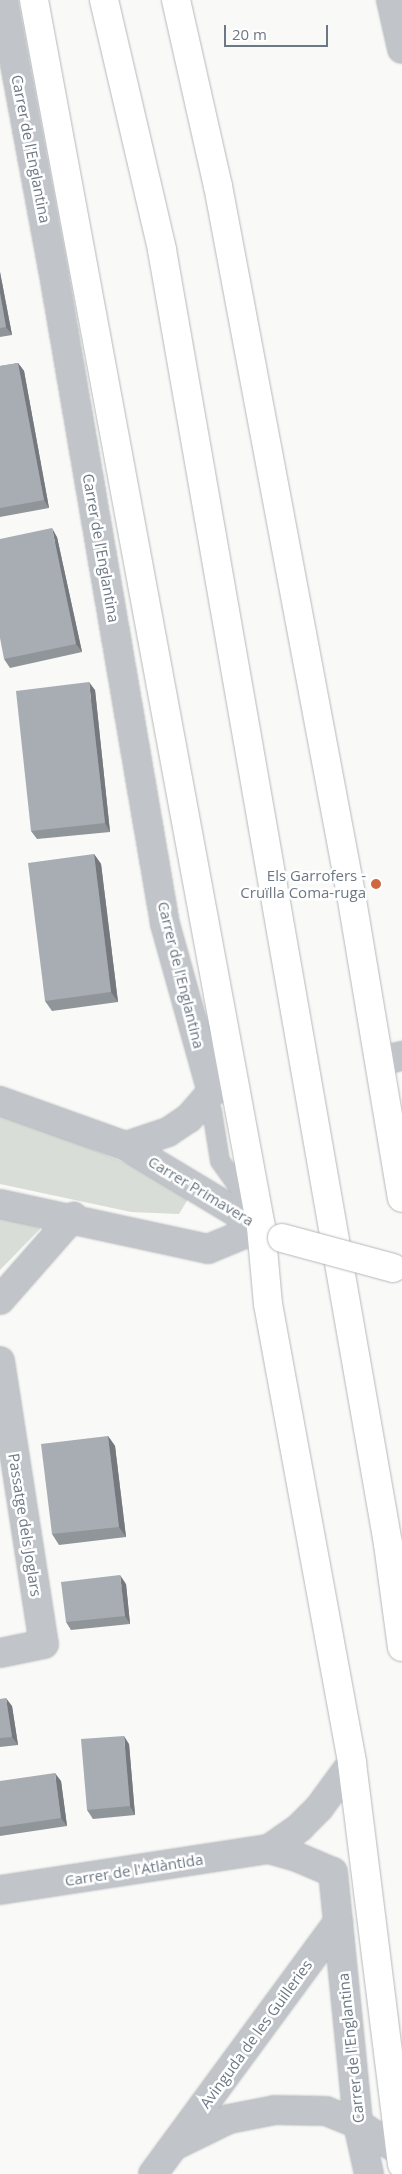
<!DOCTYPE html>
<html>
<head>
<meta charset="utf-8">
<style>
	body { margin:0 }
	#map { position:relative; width:402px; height:2174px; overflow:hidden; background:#f9f9f7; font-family:"Open Sans",sans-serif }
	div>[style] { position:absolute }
	.green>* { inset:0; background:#d9ddd7 }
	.roads { filter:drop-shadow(0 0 1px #b5b8bc) drop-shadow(0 0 1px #b5b8bc) }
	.lane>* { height:18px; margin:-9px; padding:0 9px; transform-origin:9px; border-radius:9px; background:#c1c4c8 }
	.street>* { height:28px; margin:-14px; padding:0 14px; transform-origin:14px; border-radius:14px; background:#c1c4c8 }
	.primary>* { height:28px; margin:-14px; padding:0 14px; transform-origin:14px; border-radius:14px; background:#fff }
	.bridges { filter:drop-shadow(0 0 1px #b5b8bc) drop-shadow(0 0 1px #b5b8bc) }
	.primary-bridge>* { height:28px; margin:-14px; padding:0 14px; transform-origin:14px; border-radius:14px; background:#fff }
	.wall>* { inset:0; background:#90959a }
	.shaded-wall>* { inset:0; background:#75797d }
	.building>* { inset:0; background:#a7adb3 }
	.dots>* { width:14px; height:14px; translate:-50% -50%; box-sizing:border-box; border:2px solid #fff; border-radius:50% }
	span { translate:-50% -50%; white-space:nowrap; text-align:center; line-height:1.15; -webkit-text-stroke:5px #fff; paint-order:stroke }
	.street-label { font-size:15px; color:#6c7884 }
	.poi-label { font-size:15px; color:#6c7884 }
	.right { translate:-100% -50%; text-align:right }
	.scale { position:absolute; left:224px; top:25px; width:104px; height:22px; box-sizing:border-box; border:2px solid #6c7884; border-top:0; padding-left:6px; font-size:15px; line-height:18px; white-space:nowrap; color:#6c7884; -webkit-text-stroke:4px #fff; paint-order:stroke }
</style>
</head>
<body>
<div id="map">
	<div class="green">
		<div style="clip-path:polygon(0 1112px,175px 1183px,188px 1199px,179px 1214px,131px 1212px,0 1184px)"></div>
		<div style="clip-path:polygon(0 1216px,41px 1228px,0 1270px)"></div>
	</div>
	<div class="roads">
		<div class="lane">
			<div style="left:205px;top:1099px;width:14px;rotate:60deg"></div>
			<div style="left:212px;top:1111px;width:51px;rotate:80.9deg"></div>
			<div style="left:220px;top:1161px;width:59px;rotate:54.7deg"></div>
		</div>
		<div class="street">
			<div style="left:3px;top:0;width:280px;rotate:79.5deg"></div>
			<div style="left:54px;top:275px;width:658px;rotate:80.29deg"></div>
			<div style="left:165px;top:924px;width:174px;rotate:74.4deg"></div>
			<div style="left:391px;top:0;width:50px;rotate:77.3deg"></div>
			<div style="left:380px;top:1061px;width:23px;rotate:-13deg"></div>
			<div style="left:0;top:1101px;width:134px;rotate:19.7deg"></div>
			<div style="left:126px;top:1146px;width:157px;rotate:31deg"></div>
			<div style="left:126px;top:1146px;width:44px;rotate:-18.4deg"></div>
			<div style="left:168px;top:1132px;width:25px;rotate:-34deg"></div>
			<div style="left:189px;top:1118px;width:35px;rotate:-49deg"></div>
			<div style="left:212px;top:1092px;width:16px;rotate:-60deg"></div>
			<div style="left:0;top:1204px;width:213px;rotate:12.2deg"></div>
			<div style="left:208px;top:1249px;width:57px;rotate:-22.5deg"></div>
			<div style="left:0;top:1300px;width:111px;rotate:-48.7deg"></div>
			<div style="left:0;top:1361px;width:286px;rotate:81.2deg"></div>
			<div style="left:44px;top:1644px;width:45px;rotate:168.4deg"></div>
			<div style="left:269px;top:1849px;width:38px;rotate:-35deg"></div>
			<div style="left:300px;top:1827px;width:27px;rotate:-45deg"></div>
			<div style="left:319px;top:1808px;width:56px;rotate:-53.7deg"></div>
			<div style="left:333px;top:1872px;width:253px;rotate:84.3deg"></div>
			<div style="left:358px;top:2124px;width:51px;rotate:77.6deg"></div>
			<div style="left:0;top:1890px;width:272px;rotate:-8.7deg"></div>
			<div style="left:269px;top:1849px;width:29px;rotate:16deg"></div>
			<div style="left:297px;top:1857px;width:39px;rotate:23deg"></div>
			<div style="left:178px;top:2144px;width:57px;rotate:-26.1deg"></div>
			<div style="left:229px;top:2119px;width:47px;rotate:-11.1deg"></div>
			<div style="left:275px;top:2110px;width:51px;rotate:1.1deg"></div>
			<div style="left:326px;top:2111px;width:35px;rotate:22deg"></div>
			<div style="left:358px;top:2124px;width:50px;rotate:32.7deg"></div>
			<div style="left:153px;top:2174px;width:313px;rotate:-53.7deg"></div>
		</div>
		<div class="primary">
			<div style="left:34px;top:0;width:1248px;rotate:79.52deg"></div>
			<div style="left:261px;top:1227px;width:77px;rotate:84.8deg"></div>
			<div style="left:268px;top:1304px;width:467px;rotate:79.6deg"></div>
			<div style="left:352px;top:1763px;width:404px;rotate:82.9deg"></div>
			<div style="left:104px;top:0;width:257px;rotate:76.9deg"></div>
			<div style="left:162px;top:250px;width:1314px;rotate:80.09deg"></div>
			<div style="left:388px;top:1544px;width:104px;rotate:82.3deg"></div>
			<div style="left:176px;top:0;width:191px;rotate:77.3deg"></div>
			<div style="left:218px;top:186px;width:720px;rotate:79.36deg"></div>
			<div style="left:351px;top:894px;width:308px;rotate:80.5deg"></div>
		</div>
	</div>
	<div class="bridges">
		<div class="primary-bridge">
			<div style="left:282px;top:1238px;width:115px;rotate:15.1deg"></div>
		</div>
	</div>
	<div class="wall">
		<div style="clip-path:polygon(0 272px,12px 335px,0 337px)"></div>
		<div style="clip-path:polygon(18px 363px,24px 371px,49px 508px,0 517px,0 366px)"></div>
		<div style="clip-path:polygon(57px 537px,82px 652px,10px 668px,4px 659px)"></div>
		<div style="clip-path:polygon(95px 690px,110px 832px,37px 839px,31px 831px)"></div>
		<div style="clip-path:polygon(94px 854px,101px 864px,118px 1002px,52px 1011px,45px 1001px)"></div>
		<div style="clip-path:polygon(108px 1436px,115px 1446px,126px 1537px,59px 1545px,52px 1534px)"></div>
		<div style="clip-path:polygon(126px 1584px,130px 1624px,71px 1630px,66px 1622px)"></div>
		<div style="clip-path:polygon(0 1699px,12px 1706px,18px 1745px,0 1747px)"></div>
		<div style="clip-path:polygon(129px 1744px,135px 1815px,93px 1819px,87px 1810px)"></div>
		<div style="clip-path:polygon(0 1781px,61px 1781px,67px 1826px,0 1836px)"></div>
	</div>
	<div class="shaded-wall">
		<div style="clip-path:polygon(0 272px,12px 335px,6px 327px,0 293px)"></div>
		<div style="clip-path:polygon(18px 363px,24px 371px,49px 508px,44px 500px)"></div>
		<div style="clip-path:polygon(52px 528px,57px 537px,82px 652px,76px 644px)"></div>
		<div style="clip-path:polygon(89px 682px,95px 690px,110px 832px,105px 823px)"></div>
		<div style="clip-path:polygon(94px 854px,101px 864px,118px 1002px,111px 992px)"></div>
		<div style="clip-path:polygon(108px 1436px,115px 1446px,126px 1537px,119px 1527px)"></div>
		<div style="clip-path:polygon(120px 1575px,126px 1584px,130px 1624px,125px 1616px)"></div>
		<div style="clip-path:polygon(6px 1698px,12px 1706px,18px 1745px,12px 1737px)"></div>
		<div style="clip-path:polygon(124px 1736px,129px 1744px,135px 1815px,130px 1806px)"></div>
		<div style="clip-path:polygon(55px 1773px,61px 1781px,67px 1826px,61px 1818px)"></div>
	</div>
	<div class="building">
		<div style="clip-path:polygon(0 293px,6px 327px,0 328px)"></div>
		<div style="clip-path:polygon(18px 363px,44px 500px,0 508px,0 366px)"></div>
		<div style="clip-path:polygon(52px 528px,76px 644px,4px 659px,0 638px,0 539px)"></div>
		<div style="clip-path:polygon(89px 682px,105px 823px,31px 831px,16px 691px)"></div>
		<div style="clip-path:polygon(94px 854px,111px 992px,45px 1001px,28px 863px)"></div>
		<div style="clip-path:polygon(108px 1436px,119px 1527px,52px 1534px,41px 1444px)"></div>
		<div style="clip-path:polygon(120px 1575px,125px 1616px,66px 1622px,61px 1582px)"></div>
		<div style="clip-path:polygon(6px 1698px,12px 1737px,0 1738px,0 1699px)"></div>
		<div style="clip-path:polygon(124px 1736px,130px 1806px,87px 1810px,81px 1739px)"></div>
		<div style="clip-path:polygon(55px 1773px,61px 1818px,0 1827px,0 1781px)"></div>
	</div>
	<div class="dots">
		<div style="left:376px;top:884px;background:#cf6841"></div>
	</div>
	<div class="street-label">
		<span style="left:31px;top:149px;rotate:79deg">Carrer de l'Englantina</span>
		<span style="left:101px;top:548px;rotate:80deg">Carrer de l'Englantina</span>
		<span style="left:181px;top:975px;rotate:76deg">Carrer de l'Englantina</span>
		<span style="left:201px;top:1191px;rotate:31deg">Carrer Primavera</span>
		<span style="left:25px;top:1525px;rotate:81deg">Passatge dels Joglars</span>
		<span style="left:134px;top:1870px;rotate:-9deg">Carrer de l'Atlàntida</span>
		<span style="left:256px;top:2034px;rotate:-54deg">Avinguda de les Guilleries</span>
		<span style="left:351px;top:2048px;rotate:-96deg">Carrer de l'Englantina</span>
	</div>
	<div class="poi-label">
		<span class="right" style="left:366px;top:884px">Els Garrofers -<br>Cruïlla Coma-ruga</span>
	</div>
	<div class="scale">20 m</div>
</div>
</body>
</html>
